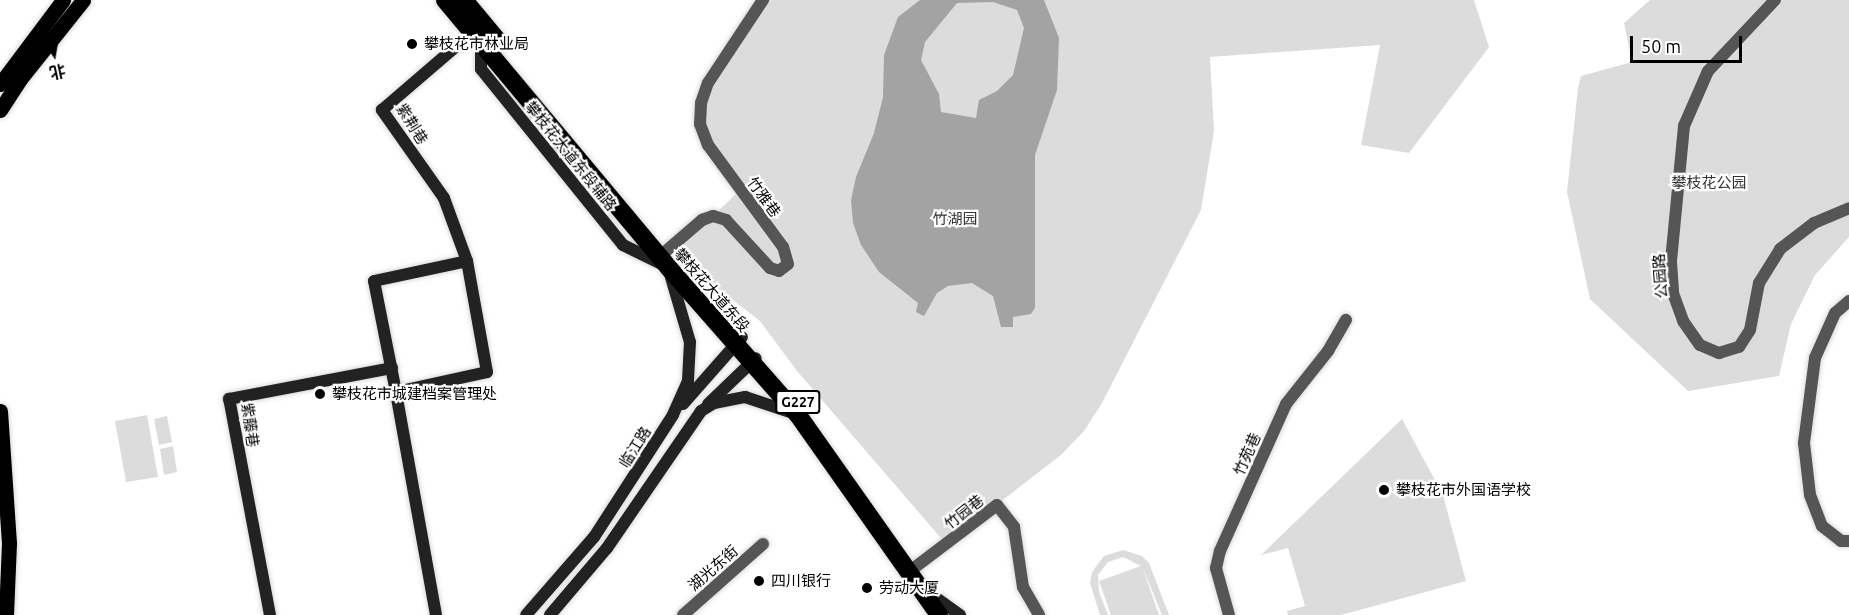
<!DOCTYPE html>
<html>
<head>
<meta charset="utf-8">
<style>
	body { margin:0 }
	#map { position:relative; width:1849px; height:615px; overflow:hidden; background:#fff; font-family:Ubuntu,"Noto Sans SC",sans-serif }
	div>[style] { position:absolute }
	.green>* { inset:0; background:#dcdcdc }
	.water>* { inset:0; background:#a3a3a3 }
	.roads { filter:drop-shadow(0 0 2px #dbdbdb) drop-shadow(0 0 2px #dbdbdb) }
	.street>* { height:12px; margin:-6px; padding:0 6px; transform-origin:6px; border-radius:6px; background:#555 }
	.secondary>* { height:12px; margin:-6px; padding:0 6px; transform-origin:6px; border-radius:6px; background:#222 }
	.primary>* { height:15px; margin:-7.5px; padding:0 7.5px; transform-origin:7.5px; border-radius:7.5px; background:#000 }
	.highway>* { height:18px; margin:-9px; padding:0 9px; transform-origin:9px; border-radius:9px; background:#000 }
	.dots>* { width:16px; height:16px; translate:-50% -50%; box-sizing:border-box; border:3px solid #fff; border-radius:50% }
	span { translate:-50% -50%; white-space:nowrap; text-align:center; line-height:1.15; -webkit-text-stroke:4.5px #fff; paint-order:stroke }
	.shield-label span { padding:2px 4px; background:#fff; border:2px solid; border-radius:4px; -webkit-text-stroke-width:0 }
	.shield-label { font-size:14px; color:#000; font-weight:700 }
	.poi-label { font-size:15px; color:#000 }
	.left { translate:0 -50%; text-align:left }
	.street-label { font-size:15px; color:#000 }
	.park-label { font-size:15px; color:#333 }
	.north { position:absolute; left:24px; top:24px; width:60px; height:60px; -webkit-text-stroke:4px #fff; paint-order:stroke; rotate:168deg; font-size:16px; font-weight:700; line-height:24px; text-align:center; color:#000 }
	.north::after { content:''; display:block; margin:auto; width:21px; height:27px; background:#000; clip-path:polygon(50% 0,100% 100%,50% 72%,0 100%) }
	.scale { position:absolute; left:1630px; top:36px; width:112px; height:27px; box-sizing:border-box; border:3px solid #000; border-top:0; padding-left:8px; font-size:18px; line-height:21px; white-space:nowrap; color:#000; -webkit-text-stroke:4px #fff; paint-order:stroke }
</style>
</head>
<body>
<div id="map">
	<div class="green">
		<div style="clip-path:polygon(763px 0,1474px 0,1489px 47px,1409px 153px,1361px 145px,1380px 45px,1210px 57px,1214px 131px,1201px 210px,1102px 403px,1084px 431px,1061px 455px,946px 544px,797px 371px,760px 321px,666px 248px,713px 216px,740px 190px,708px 145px,701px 103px)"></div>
		<div style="clip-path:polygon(1650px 0,1849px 0,1849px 237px,1815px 275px,1791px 324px,1779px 376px,1688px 391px,1590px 299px,1567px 192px,1578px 88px,1581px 76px,1632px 62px,1624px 23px)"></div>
		<div style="clip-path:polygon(147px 415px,158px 477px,126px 482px,115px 421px)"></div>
		<div style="clip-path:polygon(167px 416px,172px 442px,159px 445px,154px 419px)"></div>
		<div style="clip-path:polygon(1402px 419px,1443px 495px,1466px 581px,1341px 615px,1288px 615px,1287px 611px,1305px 606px,1288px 548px,1261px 555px)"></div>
		<div style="clip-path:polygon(173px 446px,177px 472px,164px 475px,160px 449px)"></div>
		<div style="clip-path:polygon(1123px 550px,1142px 556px,1149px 563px,1169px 615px,1162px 615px,1142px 566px,1159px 615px,1111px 615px,1099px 581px,1141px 566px,1123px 557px,1108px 562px,1098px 575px,1099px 592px,1108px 615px,1100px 615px,1090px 583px,1092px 572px,1104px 556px)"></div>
	</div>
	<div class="water">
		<div style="clip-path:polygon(evenodd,920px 0,1044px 0,1059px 38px,1057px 90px,1035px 155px,1035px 308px,1031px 314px,1013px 317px,1013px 327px,1001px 327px,993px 296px,972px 283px,948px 286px,937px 293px,924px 316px,916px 312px,918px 303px,879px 272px,861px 245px,853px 223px,851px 200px,856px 177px,874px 133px,883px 97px,884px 55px,898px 17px,920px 0,993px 2px,1017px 10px,1024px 28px,1013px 75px,997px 91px,979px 100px,976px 118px,941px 112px,939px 94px,921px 60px,925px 42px,957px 3px,993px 2px)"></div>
	</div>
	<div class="roads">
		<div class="street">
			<div style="left:1775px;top:0;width:98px;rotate:133.3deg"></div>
			<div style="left:1708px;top:71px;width:60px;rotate:113.6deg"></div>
			<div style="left:1684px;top:126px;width:137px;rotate:95.5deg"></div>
			<div style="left:1671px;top:262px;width:31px;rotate:86deg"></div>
			<div style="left:1673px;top:293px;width:30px;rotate:70deg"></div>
			<div style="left:1683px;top:321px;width:29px;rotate:55deg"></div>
			<div style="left:1700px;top:345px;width:21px;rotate:23deg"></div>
			<div style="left:1719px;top:353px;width:21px;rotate:-17deg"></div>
			<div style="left:1739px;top:347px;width:20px;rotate:-57deg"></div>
			<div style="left:1750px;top:330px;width:48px;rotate:-79.2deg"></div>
			<div style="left:1759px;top:283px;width:40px;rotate:-58deg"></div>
			<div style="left:1780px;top:249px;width:43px;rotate:-37.4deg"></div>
			<div style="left:1814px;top:223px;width:38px;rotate:-23deg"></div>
			<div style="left:659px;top:257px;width:57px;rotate:-40.7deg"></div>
			<div style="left:702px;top:220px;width:12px;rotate:-20deg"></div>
			<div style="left:713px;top:216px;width:14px;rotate:17deg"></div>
			<div style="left:726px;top:220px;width:65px;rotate:47.5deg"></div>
			<div style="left:770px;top:268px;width:9px;rotate:18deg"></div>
			<div style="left:779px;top:271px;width:11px;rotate:-38deg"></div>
			<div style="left:788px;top:264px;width:18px;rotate:-106deg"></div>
			<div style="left:783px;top:247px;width:127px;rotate:-126.3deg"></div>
			<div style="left:708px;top:145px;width:22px;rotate:-111deg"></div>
			<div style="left:700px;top:124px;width:21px;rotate:-87deg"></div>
			<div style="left:701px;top:103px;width:21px;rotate:-71deg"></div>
			<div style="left:708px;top:83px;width:100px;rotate:-56.5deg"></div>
			<div style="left:1849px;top:301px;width:18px;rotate:139deg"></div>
			<div style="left:1835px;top:313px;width:49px;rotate:114deg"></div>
			<div style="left:1815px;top:358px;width:86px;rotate:97.4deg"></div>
			<div style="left:1804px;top:443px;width:52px;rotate:83.4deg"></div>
			<div style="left:1810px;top:495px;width:33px;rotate:69deg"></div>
			<div style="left:1822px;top:526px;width:24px;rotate:38deg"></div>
			<div style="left:1841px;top:541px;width:8px"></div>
			<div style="left:910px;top:571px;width:109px;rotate:-37.2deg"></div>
			<div style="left:997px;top:505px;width:28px;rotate:52deg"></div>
			<div style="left:1014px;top:527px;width:61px;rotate:81.5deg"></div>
			<div style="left:1023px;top:587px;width:32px;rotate:60deg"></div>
			<div style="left:683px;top:615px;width:107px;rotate:-41.6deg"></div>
			<div style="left:1229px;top:615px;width:49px;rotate:-105.5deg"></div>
			<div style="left:1216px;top:568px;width:17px;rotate:-77deg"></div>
			<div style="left:1220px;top:551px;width:161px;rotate:-65.8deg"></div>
			<div style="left:1286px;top:404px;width:68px;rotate:-51.6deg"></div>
			<div style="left:1328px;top:351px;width:36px;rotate:-60deg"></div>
		</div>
		<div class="secondary">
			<div style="left:481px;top:41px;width:28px;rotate:90deg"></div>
			<div style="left:481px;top:69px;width:226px;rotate:51.1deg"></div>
			<div style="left:623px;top:245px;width:50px;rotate:26.1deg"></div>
			<div style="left:668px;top:267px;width:78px;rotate:73.7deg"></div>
			<div style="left:690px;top:342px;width:39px;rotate:93deg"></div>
			<div style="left:688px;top:381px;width:37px;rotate:114deg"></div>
			<div style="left:673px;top:415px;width:145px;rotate:122.9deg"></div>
			<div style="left:594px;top:537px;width:103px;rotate:131.1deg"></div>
			<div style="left:396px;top:392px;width:113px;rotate:-101.2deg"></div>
			<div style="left:374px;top:281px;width:95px;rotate:-12.1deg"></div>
			<div style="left:683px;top:404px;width:89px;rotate:-48.6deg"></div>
			<div style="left:708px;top:404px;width:66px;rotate:-43.8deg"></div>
			<div style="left:935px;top:597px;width:31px;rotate:36deg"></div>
			<div style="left:270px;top:615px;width:220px;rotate:-100.7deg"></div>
			<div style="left:229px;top:399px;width:166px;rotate:-10.8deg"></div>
			<div style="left:436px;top:615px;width:227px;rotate:-100.2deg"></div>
			<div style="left:396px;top:392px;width:93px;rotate:-12.4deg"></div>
			<div style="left:487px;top:372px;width:113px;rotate:-100.2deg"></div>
			<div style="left:467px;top:261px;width:67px;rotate:-110.1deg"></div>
			<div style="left:444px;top:198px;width:108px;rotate:-125.2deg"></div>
			<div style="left:382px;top:110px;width:121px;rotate:-40.7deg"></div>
			<div style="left:550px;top:615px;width:88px;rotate:-49.6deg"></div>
			<div style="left:607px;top:548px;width:166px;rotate:-55.5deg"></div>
			<div style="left:701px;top:411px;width:15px;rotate:-32deg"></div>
			<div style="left:714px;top:403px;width:32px;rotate:-11deg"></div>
			<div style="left:745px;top:397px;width:54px;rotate:18.4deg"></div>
		</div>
		<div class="primary">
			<div style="left:0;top:84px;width:105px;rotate:-53.1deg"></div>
			<div style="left:0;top:110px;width:37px;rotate:-57deg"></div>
			<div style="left:20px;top:79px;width:101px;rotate:-51.4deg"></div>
			<div style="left:0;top:411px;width:132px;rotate:86.1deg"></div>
			<div style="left:9px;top:543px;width:72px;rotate:92.4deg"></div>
		</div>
		<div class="highway">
			<div style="left:445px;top:0;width:348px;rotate:50.1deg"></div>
			<div style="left:668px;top:267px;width:197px;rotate:48.7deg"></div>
			<div style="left:798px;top:415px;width:245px;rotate:54.8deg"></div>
			<div style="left:464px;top:0;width:55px;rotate:50.2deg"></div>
		</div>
	</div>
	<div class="dots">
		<div style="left:412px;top:44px;background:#000"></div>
		<div style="left:320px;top:394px;background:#000"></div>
		<div style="left:1384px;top:490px;background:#000"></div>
		<div style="left:759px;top:581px;background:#000"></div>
		<div style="left:867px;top:588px;background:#000"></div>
	</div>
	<div class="shield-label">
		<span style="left:798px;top:402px">G227</span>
	</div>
	<div class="poi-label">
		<span class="left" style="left:424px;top:44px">攀枝花市林业局</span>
		<span class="left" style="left:332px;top:394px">攀枝花市城建档案管理处</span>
		<span class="left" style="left:1396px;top:490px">攀枝花市外国语学校</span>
		<span class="left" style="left:771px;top:581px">四川银行</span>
		<span class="left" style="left:879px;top:588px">劳动大厦</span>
	</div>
	<div class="street-label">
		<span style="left:412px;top:124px;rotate:58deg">紫荆巷</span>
		<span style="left:571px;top:156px;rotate:51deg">攀枝花大道东段辅路</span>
		<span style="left:764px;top:197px;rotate:54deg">竹雅巷</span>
		<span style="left:1660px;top:276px;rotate:-94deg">公园路</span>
		<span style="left:712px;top:290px;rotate:49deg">攀枝花大道东段</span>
		<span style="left:250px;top:425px;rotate:82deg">紫藤巷</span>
		<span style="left:635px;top:447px;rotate:-58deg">临江路</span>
		<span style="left:1247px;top:454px;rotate:-66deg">竹苑巷</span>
		<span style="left:964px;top:512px;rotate:-38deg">竹园巷</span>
		<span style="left:713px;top:568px;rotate:-41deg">湖光东街</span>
	</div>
	<div class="park-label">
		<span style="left:1709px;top:183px">攀枝花公园</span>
		<span style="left:955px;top:219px">竹湖园</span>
	</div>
	<div class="north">北</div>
	<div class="scale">50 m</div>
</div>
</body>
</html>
